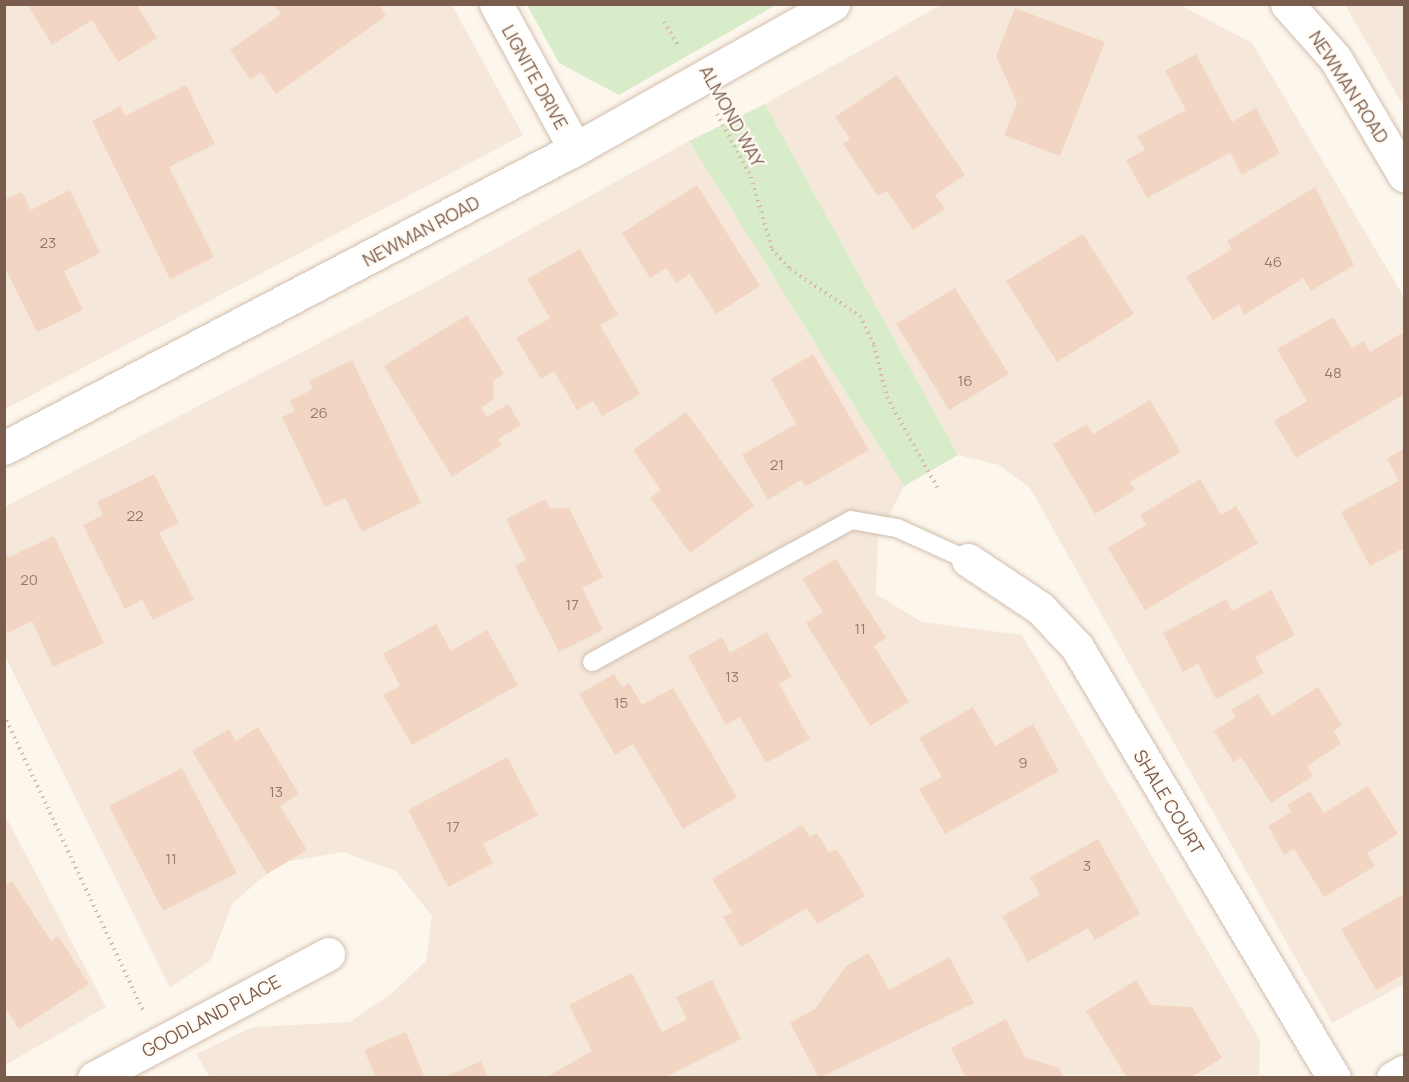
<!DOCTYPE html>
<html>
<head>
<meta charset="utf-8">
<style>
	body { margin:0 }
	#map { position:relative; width:1409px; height:1082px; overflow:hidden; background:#fdf6ec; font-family:Manrope,sans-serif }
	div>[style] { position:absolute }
	.residential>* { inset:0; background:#f5e8da }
	.green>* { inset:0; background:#d8ecc9 }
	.building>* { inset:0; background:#f3d5c3 }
	.path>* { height:4px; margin-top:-2px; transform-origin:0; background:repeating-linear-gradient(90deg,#d9b8a5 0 1.5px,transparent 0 6px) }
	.roads { filter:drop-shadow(0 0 2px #d1beb0) drop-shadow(0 0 2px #d1beb0) }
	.lane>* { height:18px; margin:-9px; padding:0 9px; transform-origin:9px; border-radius:9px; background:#fff }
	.street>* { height:33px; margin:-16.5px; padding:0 16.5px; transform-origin:16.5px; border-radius:16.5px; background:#fff }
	span { translate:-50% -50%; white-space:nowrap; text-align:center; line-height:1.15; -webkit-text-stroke:4.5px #fffaf3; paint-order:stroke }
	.number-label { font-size:15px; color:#987a6a }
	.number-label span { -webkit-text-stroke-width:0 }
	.street-label { font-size:18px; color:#7a5c4d }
	.frame { position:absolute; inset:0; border:6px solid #7a5c4d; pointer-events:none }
</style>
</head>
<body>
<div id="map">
	<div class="residential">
		<div style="clip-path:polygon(5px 5px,452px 5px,523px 135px,5px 409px)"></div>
		<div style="clip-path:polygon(941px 5px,1180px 5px,1252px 43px,1404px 297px,1404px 984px,1332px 1023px,1030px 488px,999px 465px,958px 455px,765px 104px)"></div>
		<div style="clip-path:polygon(1345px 5px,1404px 5px,1404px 107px)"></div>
		<div style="clip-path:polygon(689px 141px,904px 486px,878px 537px,876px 594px,922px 622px,1022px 635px,1260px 1040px,1259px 1075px,210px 1077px,196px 1054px,253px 1027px,350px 1022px,392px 993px,426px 961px,432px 916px,396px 871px,343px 852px,279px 863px,232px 904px,211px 960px,170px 988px,5px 656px,5px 507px,419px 291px)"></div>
		<div style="clip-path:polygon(4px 813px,106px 1007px,5px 1065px,4px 1065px)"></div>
	</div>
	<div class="green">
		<div style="clip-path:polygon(527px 5px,776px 5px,619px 95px,559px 63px)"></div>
		<div style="clip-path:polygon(765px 104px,958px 455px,904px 486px,689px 141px)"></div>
	</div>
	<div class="building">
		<div style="clip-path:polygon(27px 4px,136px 4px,157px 38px,118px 62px,92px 20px,52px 45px)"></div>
		<div style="clip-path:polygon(274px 4px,378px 4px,386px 16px,276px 94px,261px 73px,250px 79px,230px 50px,281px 14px)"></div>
		<div style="clip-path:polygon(1015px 8px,1105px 42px,1060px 156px,1004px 135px,1017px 103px,996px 56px)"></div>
		<div style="clip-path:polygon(1196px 54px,1232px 122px,1256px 108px,1280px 153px,1242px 175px,1230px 153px,1147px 198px,1126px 160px,1145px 150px,1137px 136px,1186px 110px,1165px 71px)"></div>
		<div style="clip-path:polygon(897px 75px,965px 175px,935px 195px,945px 209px,913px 230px,887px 191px,878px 196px,843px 144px,850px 139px,835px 117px)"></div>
		<div style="clip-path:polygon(186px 85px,215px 144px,169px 167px,214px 257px,170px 279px,92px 121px,121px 106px,125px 116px)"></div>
		<div style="clip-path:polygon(697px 185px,760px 286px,716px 314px,690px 274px,676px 283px,666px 268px,650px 278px,622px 233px)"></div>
		<div style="clip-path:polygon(1315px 187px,1354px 265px,1311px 291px,1303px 278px,1244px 315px,1239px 304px,1213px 320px,1186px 277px,1232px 249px,1227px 241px)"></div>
		<div style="clip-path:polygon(70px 190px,100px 253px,64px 271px,83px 310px,37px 332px,4px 266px,4px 200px,22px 192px,31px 210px)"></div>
		<div style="clip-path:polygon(1083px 234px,1134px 314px,1057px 362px,1006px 281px)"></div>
		<div style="clip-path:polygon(580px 249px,618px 315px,600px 325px,640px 394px,602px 416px,593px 401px,577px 410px,554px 371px,541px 379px,516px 338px,550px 318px,527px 279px)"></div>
		<div style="clip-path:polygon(955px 288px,1009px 374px,949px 410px,896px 324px)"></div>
		<div style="clip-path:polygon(467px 315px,504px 374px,493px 381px,494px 399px,481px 408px,487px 417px,508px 404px,521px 425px,498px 439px,502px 445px,452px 477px,384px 366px)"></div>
		<div style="clip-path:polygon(1333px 317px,1352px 348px,1364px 341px,1370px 352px,1404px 332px,1404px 394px,1296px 458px,1274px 421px,1307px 401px,1277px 349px)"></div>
		<div style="clip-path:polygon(813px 354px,869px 450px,805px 487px,801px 480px,768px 500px,742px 455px,796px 424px,771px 379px)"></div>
		<div style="clip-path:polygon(352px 360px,421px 503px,362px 532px,345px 498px,325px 507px,282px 417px,295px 411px,290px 401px,313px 389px,309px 381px)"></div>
		<div style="clip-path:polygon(1150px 400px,1181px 452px,1130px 482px,1135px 490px,1095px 514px,1053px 444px,1087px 424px,1093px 434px)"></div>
		<div style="clip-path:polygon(686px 412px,754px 506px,690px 553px,650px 498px,661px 490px,633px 450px)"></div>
		<div style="clip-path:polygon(1404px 449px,1404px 548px,1370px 566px,1341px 512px,1399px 481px,1387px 458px)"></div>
		<div style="clip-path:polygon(154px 474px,179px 523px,159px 533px,194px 599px,153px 620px,142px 600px,125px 609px,83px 525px,103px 515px,97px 502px)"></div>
		<div style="clip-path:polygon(1200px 479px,1221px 515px,1236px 506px,1258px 543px,1145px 610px,1108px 548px,1146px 525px,1140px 515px)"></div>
		<div style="clip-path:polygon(545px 499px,550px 508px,569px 508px,603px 577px,582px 588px,603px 630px,559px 652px,515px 566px,526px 560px,506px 519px)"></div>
		<div style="clip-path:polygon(54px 536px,104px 643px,53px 667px,32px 621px,8px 633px,4px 625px,4px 552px,9px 557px)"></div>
		<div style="clip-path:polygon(836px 559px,886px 638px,874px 646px,909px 702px,870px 726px,806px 623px,823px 612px,802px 579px)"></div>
		<div style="clip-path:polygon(1271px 590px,1295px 635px,1255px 657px,1264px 673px,1216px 699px,1198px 664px,1183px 672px,1163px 633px,1226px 599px,1232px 611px)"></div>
		<div style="clip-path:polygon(436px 624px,451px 651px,487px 630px,518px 685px,412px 745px,383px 695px,400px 686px,383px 654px)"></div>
		<div style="clip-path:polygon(767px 632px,792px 677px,779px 684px,810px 739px,766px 763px,740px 717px,726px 725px,688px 656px,722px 637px,730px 653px)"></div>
		<div style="clip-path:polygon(614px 674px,622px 687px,629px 683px,642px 705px,673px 688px,737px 797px,683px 829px,633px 744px,615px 755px,579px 694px)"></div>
		<div style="clip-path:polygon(1318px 687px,1342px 725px,1334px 731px,1341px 744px,1307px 766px,1313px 776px,1271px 803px,1241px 757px,1234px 763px,1214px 731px,1236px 717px,1231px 710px,1258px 694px,1272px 716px)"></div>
		<div style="clip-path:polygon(973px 707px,995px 746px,1033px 724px,1059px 771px,945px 834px,919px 789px,942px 777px,919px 738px)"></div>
		<div style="clip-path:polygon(258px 727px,299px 794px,280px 806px,307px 850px,267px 874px,192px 751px,229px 729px,236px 741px)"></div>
		<div style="clip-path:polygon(507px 757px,538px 815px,483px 844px,493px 863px,448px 887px,408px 810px)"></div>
		<div style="clip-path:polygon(182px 768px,237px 873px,163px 911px,109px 806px)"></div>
		<div style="clip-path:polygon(1368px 786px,1398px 834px,1367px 853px,1375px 866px,1324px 897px,1294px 849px,1284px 855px,1268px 826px,1291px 812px,1287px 805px,1310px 791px,1324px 813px)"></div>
		<div style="clip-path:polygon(802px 825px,810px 837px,817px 833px,829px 853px,837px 849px,865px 896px,817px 924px,807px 908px,741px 947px,723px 917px,732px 912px,712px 879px)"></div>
		<div style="clip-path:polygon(1098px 839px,1140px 914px,1095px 940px,1088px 928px,1028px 962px,1002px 916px,1040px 895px,1030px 877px)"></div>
		<div style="clip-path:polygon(12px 881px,51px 941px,58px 936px,89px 984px,19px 1029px,4px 1006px,4px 886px)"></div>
		<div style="clip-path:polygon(1404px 894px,1404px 974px,1376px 990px,1341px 929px)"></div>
		<div style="clip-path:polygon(869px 953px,889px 990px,949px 957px,974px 1003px,819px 1078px,790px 1023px,815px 1009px,846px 966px)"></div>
		<div style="clip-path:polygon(632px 973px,662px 1032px,687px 1019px,676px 997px,712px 980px,741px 1039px,664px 1078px,545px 1078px,592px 1051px,569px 1005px)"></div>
		<div style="clip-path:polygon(1136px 980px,1151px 1005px,1192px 1007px,1222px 1058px,1190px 1078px,1127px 1078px,1086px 1011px)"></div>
		<div style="clip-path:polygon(1006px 1019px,1025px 1057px,1059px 1068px,1064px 1078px,966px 1078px,951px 1048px)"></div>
		<div style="clip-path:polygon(406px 1032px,425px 1078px,376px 1078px,364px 1050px)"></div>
		<div style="clip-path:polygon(481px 1061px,488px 1078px,443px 1078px)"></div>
	</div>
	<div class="path">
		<div style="left:664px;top:22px;width:29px;rotate:59deg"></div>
		<div style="left:717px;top:114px;width:72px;rotate:61.6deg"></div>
		<div style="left:751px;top:177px;width:75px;rotate:73.7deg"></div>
		<div style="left:772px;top:249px;width:27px;rotate:48deg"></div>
		<div style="left:790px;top:269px;width:84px;rotate:33.9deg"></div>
		<div style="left:860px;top:316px;width:32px;rotate:64deg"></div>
		<div style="left:874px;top:345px;width:54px;rotate:76deg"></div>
		<div style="left:887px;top:397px;width:105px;rotate:61deg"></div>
		<div style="left:4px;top:715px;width:326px;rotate:64.8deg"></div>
	</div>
	<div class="roads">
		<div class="lane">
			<div style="left:592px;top:662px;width:295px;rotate:-28.7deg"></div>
			<div style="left:851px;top:520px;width:47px;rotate:9.9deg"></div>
			<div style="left:897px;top:528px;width:78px;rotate:24.3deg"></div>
		</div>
		<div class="street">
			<div style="left:496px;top:4px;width:165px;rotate:61.4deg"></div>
			<div style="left:1287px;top:4px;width:72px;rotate:48.4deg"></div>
			<div style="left:1335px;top:58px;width:136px;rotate:59.5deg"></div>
			<div style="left:4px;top:448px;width:645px;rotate:-27.64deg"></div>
			<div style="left:575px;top:149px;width:296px;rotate:-29.3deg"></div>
			<div style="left:968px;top:560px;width:87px;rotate:33.7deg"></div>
			<div style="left:1040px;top:608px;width:54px;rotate:46.5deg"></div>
			<div style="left:1077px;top:647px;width:502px;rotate:59.19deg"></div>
			<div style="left:94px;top:1078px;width:265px;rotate:-27.9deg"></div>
			<div style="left:1393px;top:1078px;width:13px;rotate:-29deg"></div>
		</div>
	</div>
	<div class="number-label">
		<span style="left:48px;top:243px">23</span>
		<span style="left:1273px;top:262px">46</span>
		<span style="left:1333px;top:373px">48</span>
		<span style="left:965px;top:381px">16</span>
		<span style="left:319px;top:413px">26</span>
		<span style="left:777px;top:465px">21</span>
		<span style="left:135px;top:516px">22</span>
		<span style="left:29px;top:580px">20</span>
		<span style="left:572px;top:605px">17</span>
		<span style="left:860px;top:629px">11</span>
		<span style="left:732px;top:677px">13</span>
		<span style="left:621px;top:703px">15</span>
		<span style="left:1023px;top:763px">9</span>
		<span style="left:276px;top:792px">13</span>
		<span style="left:453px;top:827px">17</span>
		<span style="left:171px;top:859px">11</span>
		<span style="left:1087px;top:866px">3</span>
	</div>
	<div class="street-label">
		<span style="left:535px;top:77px;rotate:61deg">LIGNITE DRIVE</span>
		<span style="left:1349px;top:87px;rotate:57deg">NEWMAN ROAD</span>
		<span style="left:732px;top:116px;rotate:61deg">ALMOND WAY</span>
		<span style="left:421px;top:231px;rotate:-28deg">NEWMAN ROAD</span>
		<span style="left:1169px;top:802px;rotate:59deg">SHALE COURT</span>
		<span style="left:211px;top:1016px;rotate:-28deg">GOODLAND PLACE</span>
	</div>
	<div class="frame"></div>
</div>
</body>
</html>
